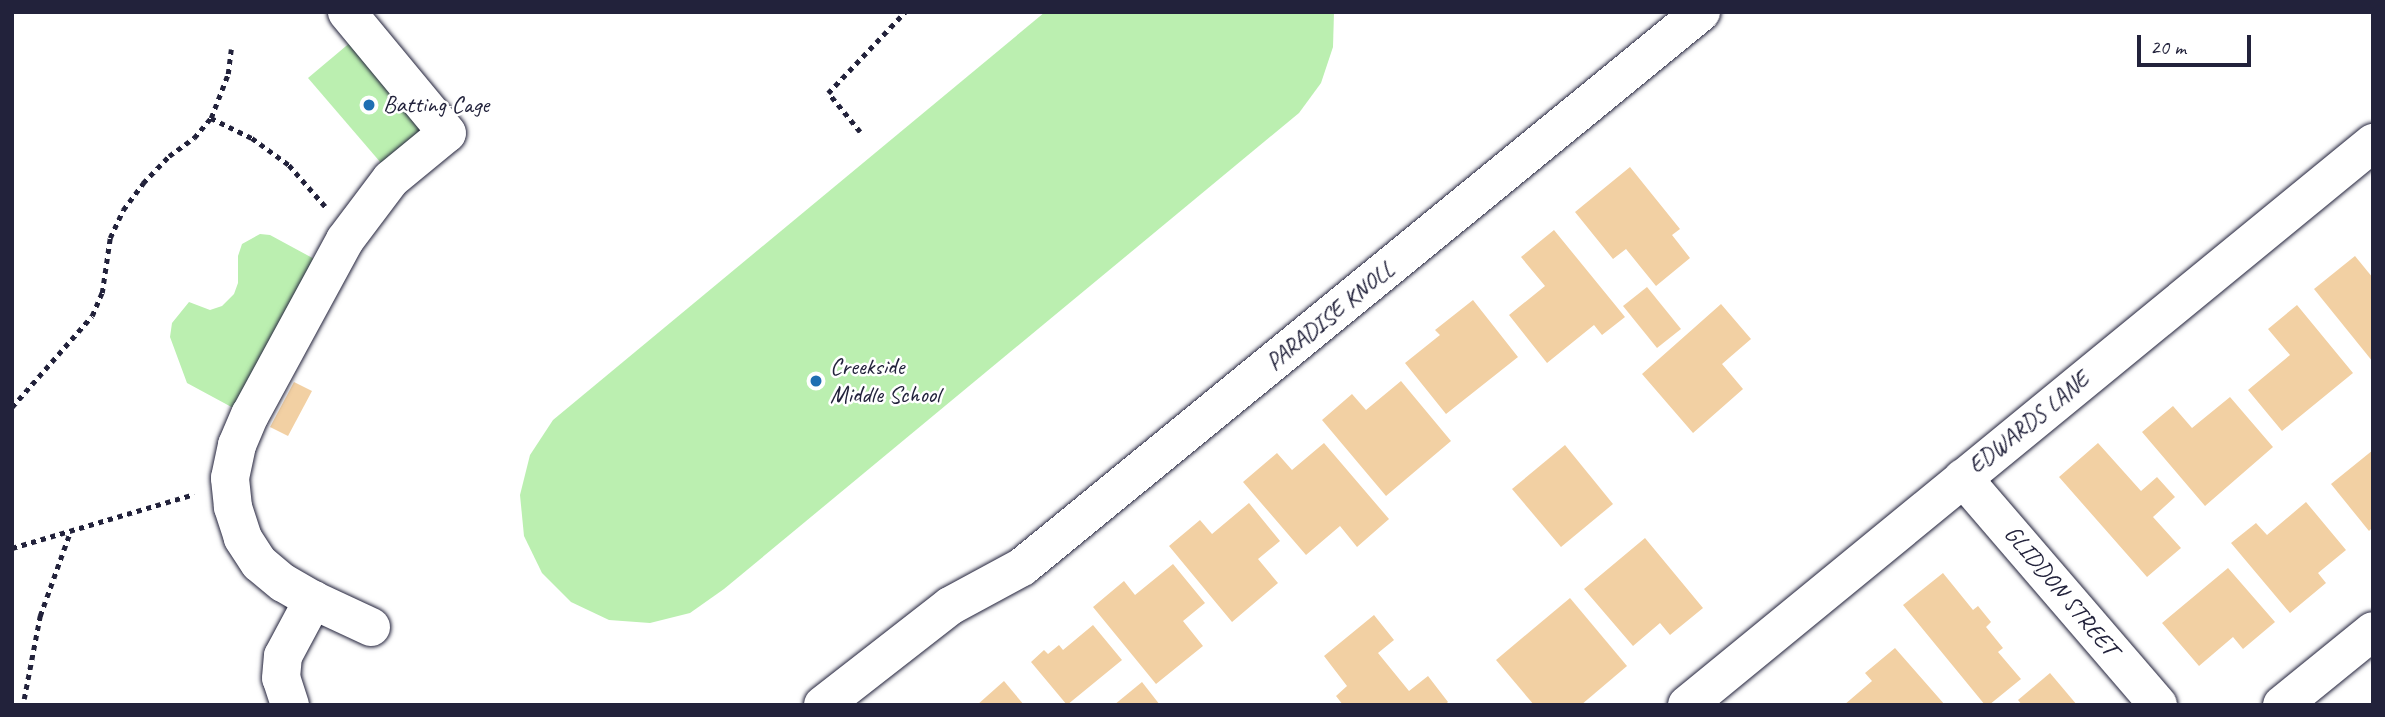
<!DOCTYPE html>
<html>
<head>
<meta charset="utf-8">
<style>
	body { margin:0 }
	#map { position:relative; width:2385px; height:717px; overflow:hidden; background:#fff; font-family:Caveat,sans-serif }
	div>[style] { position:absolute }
	.green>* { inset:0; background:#bbefb0 }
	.building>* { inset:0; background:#f2d0a3 }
	.path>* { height:4.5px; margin-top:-2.25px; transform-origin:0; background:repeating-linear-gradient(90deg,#22223b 0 5px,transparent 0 10px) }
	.roads { filter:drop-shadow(0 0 2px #22223b) drop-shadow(0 0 2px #22223b) }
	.minor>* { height:38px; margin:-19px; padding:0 19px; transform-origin:19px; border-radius:19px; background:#fff }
	.dots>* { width:19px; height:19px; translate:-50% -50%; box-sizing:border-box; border:4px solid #fff; border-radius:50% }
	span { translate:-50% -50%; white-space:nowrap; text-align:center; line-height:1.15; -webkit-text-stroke:5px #fff; paint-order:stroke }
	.poi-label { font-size:24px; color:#22223b }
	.left { translate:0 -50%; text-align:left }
	.street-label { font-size:24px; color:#22223b }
	.frame { position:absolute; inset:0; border:14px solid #22223b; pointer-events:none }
	.scale { position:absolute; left:2137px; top:35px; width:114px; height:32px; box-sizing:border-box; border:4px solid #22223b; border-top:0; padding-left:9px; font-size:21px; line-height:24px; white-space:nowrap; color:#22223b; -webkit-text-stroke:5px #fff; paint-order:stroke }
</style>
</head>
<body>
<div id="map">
	<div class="green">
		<div style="clip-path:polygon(1045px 12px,1334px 12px,1333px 47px,1321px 83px,1299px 113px,724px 589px,690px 613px,650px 623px,609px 620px,571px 602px,542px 573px,524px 536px,520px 495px,530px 455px,553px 420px)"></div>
		<div style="clip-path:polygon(352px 41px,429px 133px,387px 170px,308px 78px)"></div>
		<div style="clip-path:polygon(260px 234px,270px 235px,318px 261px,237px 410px,187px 383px,170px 337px,172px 323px,189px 302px,210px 310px,222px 306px,234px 294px,238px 283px,238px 256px,242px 244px)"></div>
	</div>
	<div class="building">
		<div style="clip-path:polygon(1630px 167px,1680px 229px,1672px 235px,1690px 258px,1656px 286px,1626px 249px,1613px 259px,1575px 212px)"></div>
		<div style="clip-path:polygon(1554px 230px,1625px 317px,1602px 335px,1594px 325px,1547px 363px,1509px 315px,1545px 286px,1521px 257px)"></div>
		<div style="clip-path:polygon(2355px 256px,2373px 278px,2373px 362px,2314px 289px)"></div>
		<div style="clip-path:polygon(1647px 287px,1681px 329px,1657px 348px,1623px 306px)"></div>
		<div style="clip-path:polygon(1473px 300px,1518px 357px,1446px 414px,1405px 363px,1440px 335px,1435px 330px)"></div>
		<div style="clip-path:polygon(1721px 304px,1751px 339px,1722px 364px,1743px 389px,1693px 433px,1642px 374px)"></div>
		<div style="clip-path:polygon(2297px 305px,2353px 373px,2282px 431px,2248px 390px,2290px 355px,2268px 329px)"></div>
		<div style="clip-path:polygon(1401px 381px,1451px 441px,1386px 496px,1322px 420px,1352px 394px,1366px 410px)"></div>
		<div style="clip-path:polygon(294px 382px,312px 391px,288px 436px,270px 427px)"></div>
		<div style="clip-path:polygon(2230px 397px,2273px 447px,2205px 506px,2142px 432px,2173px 406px,2192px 428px)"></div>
		<div style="clip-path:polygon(1324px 443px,1389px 519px,1357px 547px,1340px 526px,1306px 555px,1243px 482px,1277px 453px,1292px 470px)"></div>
		<div style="clip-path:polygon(2098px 443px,2141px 491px,2157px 477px,2175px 497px,2153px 517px,2181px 548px,2147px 577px,2059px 477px)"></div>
		<div style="clip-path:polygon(1565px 445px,1613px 504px,1561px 547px,1512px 489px)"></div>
		<div style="clip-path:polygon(2373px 450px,2373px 527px,2369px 531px,2331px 484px)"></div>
		<div style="clip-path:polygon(2306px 502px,2346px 550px,2318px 573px,2326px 583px,2290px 613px,2231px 543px,2256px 523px,2267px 535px)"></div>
		<div style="clip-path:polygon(1249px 503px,1280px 541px,1258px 559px,1278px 583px,1232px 622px,1169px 546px,1200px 520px,1212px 534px)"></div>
		<div style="clip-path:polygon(1645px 538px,1703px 608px,1670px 635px,1660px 623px,1633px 646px,1584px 589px)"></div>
		<div style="clip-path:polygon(1173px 564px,1205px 603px,1183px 621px,1203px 646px,1156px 684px,1093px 607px,1124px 581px,1135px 595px)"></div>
		<div style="clip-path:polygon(2228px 568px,2275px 622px,2243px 649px,2233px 637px,2199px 666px,2162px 623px)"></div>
		<div style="clip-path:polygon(1943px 573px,1973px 610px,1978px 606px,1991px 622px,1986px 627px,2003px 648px,1998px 652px,2021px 679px,1989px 705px,1985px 705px,1903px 605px)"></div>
		<div style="clip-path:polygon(1570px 598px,1627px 666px,1581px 705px,1534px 705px,1496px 660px)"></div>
		<div style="clip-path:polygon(1374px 615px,1394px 640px,1378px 653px,1409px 691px,1428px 676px,1448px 702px,1445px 705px,1343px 705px,1336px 696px,1347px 686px,1324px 656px)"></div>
		<div style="clip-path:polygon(1093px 625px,1122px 660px,1067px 705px,1031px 662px,1044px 650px,1048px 654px,1059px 645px,1063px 650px)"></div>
		<div style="clip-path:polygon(1895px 648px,1945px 705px,1844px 705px,1872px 681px,1865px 673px)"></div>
		<div style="clip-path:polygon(2050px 673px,2077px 705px,2022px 705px,2018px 700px)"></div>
		<div style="clip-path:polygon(1004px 681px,1024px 705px,977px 705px)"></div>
		<div style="clip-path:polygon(1142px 682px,1160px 705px,1114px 705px)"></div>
	</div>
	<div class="path">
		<div style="left:211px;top:118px;width:46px;rotate:26deg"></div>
		<div style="left:252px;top:138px;width:46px;rotate:36.1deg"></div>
		<div style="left:289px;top:165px;width:55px;rotate:48.7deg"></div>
		<div style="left:860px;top:132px;width:50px;rotate:-129.4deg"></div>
		<div style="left:828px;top:93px;width:112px;rotate:-46.5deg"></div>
		<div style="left:12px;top:407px;width:121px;rotate:-48.7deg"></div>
		<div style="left:92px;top:316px;width:25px;rotate:-67deg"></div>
		<div style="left:102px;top:293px;width:56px;rotate:-81.7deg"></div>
		<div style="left:110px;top:238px;width:31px;rotate:-65deg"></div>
		<div style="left:123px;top:210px;width:34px;rotate:-53deg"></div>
		<div style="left:143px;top:183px;width:37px;rotate:-46deg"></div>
		<div style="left:169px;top:156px;width:31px;rotate:-36deg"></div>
		<div style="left:194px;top:138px;width:26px;rotate:-50deg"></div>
		<div style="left:211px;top:118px;width:47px;rotate:-68.9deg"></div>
		<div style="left:228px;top:74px;width:25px;rotate:-83deg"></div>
		<div style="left:12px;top:548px;width:190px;rotate:-16.5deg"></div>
		<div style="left:24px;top:699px;width:85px;rotate:-79.1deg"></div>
		<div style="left:40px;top:616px;width:89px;rotate:-70.3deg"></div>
	</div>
	<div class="roads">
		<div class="minor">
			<div style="left:1963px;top:478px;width:299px;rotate:49.3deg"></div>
			<div style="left:313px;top:600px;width:34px;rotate:-150deg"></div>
			<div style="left:283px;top:583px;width:31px;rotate:-140deg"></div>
			<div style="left:259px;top:563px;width:30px;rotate:-123deg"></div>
			<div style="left:243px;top:538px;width:33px;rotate:-108deg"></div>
			<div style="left:233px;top:507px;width:29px;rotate:-96deg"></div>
			<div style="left:230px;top:478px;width:34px;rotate:-78deg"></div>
			<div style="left:237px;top:445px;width:33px;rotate:-67deg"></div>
			<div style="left:250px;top:415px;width:199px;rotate:-61.5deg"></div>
			<div style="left:345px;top:240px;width:76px;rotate:-53deg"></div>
			<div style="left:391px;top:179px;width:72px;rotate:-39.4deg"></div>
			<div style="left:447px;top:133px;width:157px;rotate:-129.6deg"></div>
			<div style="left:290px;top:705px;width:28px;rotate:-108deg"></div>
			<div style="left:281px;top:678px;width:22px;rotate:-85deg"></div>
			<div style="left:283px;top:656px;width:64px;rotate:-61.8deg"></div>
			<div style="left:313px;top:600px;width:64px;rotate:25deg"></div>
			<div style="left:823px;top:705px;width:161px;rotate:-37.9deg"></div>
			<div style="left:950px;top:606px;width:82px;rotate:-28.4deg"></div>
			<div style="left:1022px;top:567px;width:877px;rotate:-39.26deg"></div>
			<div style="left:1687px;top:705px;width:887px;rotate:-39.33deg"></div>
			<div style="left:2282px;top:705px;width:117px;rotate:-39.1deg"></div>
		</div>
	</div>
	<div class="dots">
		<div style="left:369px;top:105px;background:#1f6fb2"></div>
		<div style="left:816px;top:381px;background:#1f6fb2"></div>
	</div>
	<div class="poi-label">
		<span class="left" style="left:383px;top:105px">Batting Cage</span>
		<span class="left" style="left:830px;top:381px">Creekside<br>Middle School</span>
	</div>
	<div class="street-label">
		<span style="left:1330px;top:316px;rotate:-39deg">PARADISE KNOLL</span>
		<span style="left:2029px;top:423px;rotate:-39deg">EDWARDS LANE</span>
		<span style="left:2061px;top:591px;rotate:50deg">GLIDDON STREET</span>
	</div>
	<div class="frame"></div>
	<div class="scale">20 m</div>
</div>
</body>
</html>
